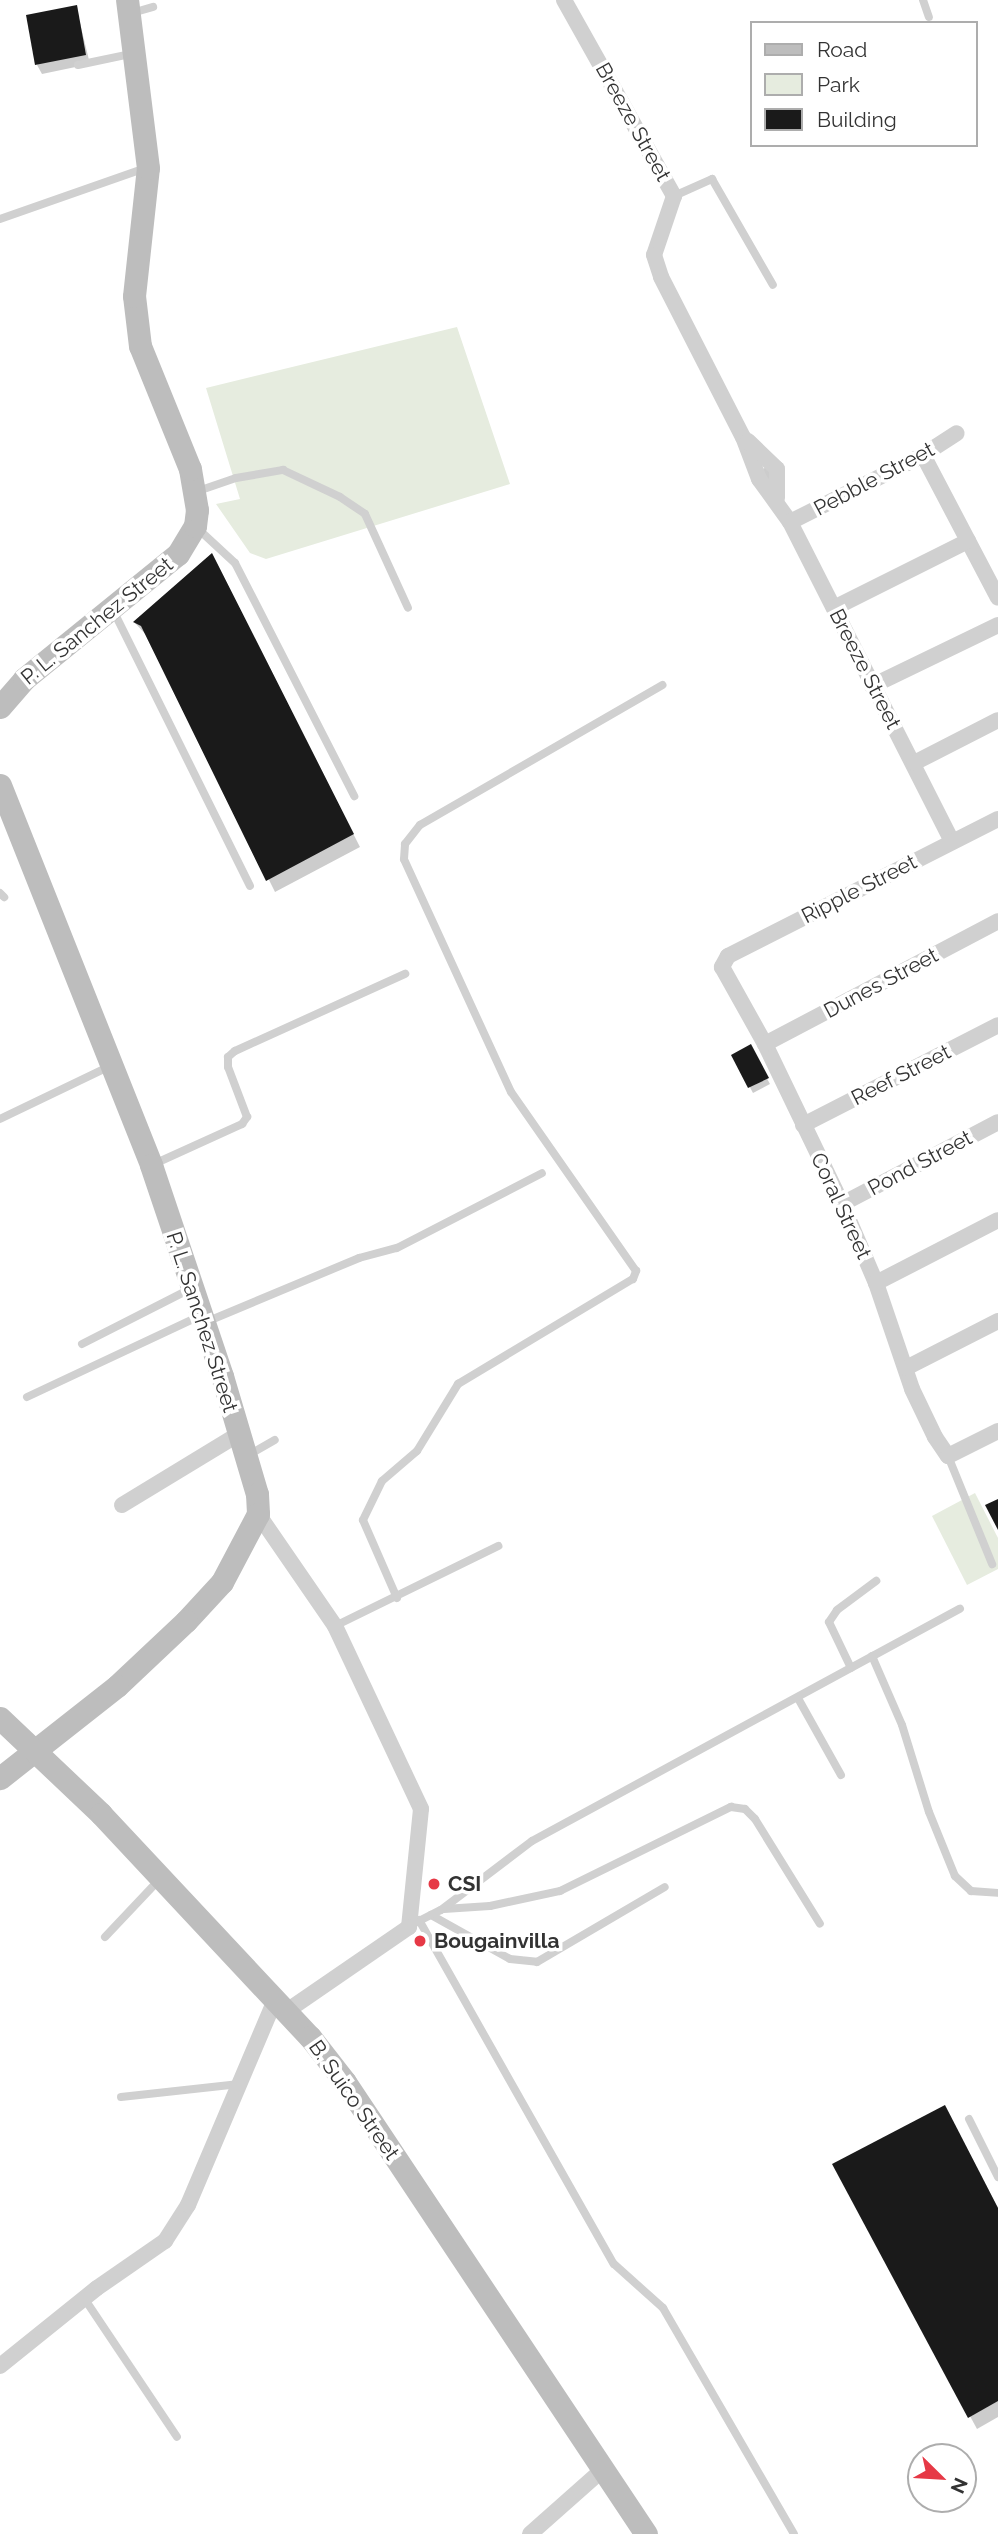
<!DOCTYPE html>
<html>
<head>
<meta charset="utf-8">
<style>
	body { margin:0 }
	#map { position:relative; width:998px; height:2534px; overflow:hidden; background:#fff; font-family:Raleway,sans-serif }
	div>[style] { position:absolute }
	.green>* { inset:0; background:#e6ecdf }
	.shadow>* { inset:0; background:#0003 }
	.building>* { inset:0; background:#1a1a1a }
	.lane>* { height:8px; margin:-4px; padding:0 4px; transform-origin:4px; border-radius:4px; background:#d0d0d0 }
	.street>* { height:16px; margin:-8px; padding:0 8px; transform-origin:8px; border-radius:8px; background:#d0d0d0 }
	.secondary>* { height:23px; margin:-11.5px; padding:0 11.5px; transform-origin:11.5px; border-radius:11.5px; background:#bdbdbd }
	.dots>* { width:19px; height:19px; translate:-50% -50%; box-sizing:border-box; border:4px solid #fff; border-radius:50% }
	span { translate:-50% -50%; white-space:nowrap; text-align:center; line-height:1.15; -webkit-text-stroke:7px #fff; paint-order:stroke }
	.street-label { font-size:21px; color:#333 }
	.poi-label { font-size:21px; color:#333; font-weight:700 }
	.left { translate:0 -50%; text-align:left }
	.legend { position:absolute; left:750px; top:21px; width:228px; height:126px; box-sizing:border-box; background:#fff; border:2px solid #adadad; margin:0; padding:9px 12px; list-style:none; font-size:21px; color:#333 }
	.legend li { display:flex; align-items:center; gap:14px; height:35px }
	.legend b { width:35px; border:2px solid #adadad }
	.north { position:absolute; left:907px; top:2443px; width:70px; height:70px; box-sizing:border-box; background:#fff; border:2px solid #adadad; border-radius:50%; rotate:114deg; font-size:19px; font-weight:700; line-height:28px; text-align:center; color:#333 }
	.north::after { content:''; display:block; margin:auto; width:24px; height:32px; background:#e63946; clip-path:polygon(50% 0,100% 100%,50% 72%,0 100%) }
</style>
</head>
<body>
<div id="map">
	<div class="green">
		<div style="clip-path:polygon(457px 327px,510px 484px,266px 559px,250px 553px,216px 504px,240px 499px,206px 388px)"></div>
		<div style="clip-path:polygon(975px 1493px,998px 1538px,998px 1569px,967px 1585px,932px 1516px)"></div>
	</div>
	<div class="shadow">
		<div style="clip-path:polygon(76px 7px,90px 64px,42px 74px,37px 65px)"></div>
		<div style="clip-path:polygon(768px 466px,774px 480px,768px 483px,761px 470px)"></div>
		<div style="clip-path:polygon(218px 568px,360px 847px,275px 892px,148px 637px,135px 623px)"></div>
		<div style="clip-path:polygon(750px 1047px,770px 1084px,753px 1093px,733px 1056px)"></div>
		<div style="clip-path:polygon(952px 2120px,998px 2208px,998px 2417px,977px 2429px,834px 2165px)"></div>
	</div>
	<div class="building">
		<div style="clip-path:polygon(77px 5px,86px 55px,35px 65px,26px 15px)"></div>
		<div style="clip-path:polygon(212px 553px,354px 834px,266px 881px,141px 626px,133px 622px)"></div>
		<div style="clip-path:polygon(751px 1044px,769px 1078px,748px 1088px,731px 1055px)"></div>
		<div style="clip-path:polygon(998px 1499px,998px 1530px,985px 1505px)"></div>
		<div style="clip-path:polygon(945px 2105px,998px 2208px,998px 2401px,968px 2418px,832px 2164px)"></div>
	</div>
	<div class="lane">
		<div style="left:923px;top:0;width:18px;rotate:71deg"></div>
		<div style="left:132px;top:13px;width:22px;rotate:-16deg"></div>
		<div style="left:78px;top:65px;width:53px;rotate:-11.9deg"></div>
		<div style="left:674px;top:196px;width:42px;rotate:-24.1deg"></div>
		<div style="left:712px;top:179px;width:122px;rotate:60.1deg"></div>
		<div style="left:0;top:219px;width:155px;rotate:-19.3deg"></div>
		<div style="left:198px;top:491px;width:40px;rotate:-18.9deg"></div>
		<div style="left:236px;top:478px;width:48px;rotate:-9.7deg"></div>
		<div style="left:283px;top:470px;width:63px;rotate:25.3deg"></div>
		<div style="left:340px;top:497px;width:30px;rotate:34deg"></div>
		<div style="left:365px;top:514px;width:103px;rotate:65.4deg"></div>
		<div style="left:196px;top:527px;width:53px;rotate:42.7deg"></div>
		<div style="left:235px;top:563px;width:262px;rotate:62.9deg"></div>
		<div style="left:113px;top:610px;width:308px;rotate:63.6deg"></div>
		<div style="left:0;top:893px;width:6px;rotate:45deg"></div>
		<div style="left:0;top:1119px;width:122px;rotate:-25.7deg"></div>
		<div style="left:154px;top:1164px;width:97px;rotate:-24.4deg"></div>
		<div style="left:242px;top:1124px;width:9px;rotate:-54deg"></div>
		<div style="left:247px;top:1117px;width:53px;rotate:-110.8deg"></div>
		<div style="left:228px;top:1067px;width:10px;rotate:-90deg"></div>
		<div style="left:228px;top:1057px;width:9px;rotate:-41deg"></div>
		<div style="left:235px;top:1051px;width:187px;rotate:-24.4deg"></div>
		<div style="left:206px;top:1322px;width:166px;rotate:-22.7deg"></div>
		<div style="left:359px;top:1258px;width:39px;rotate:-15deg"></div>
		<div style="left:397px;top:1248px;width:163px;rotate:-27.3deg"></div>
		<div style="left:82px;top:1344px;width:121px;rotate:-27deg"></div>
		<div style="left:27px;top:1397px;width:191px;rotate:-25.1deg"></div>
		<div style="left:247px;top:1456px;width:32px;rotate:-30deg"></div>
		<div style="left:948px;top:1456px;width:117px;rotate:67.8deg"></div>
		<div style="left:397px;top:1598px;width:85px;rotate:-113.6deg"></div>
		<div style="left:363px;top:1520px;width:43px;rotate:-64deg"></div>
		<div style="left:382px;top:1481px;width:46px;rotate:-40.6deg"></div>
		<div style="left:417px;top:1451px;width:79px;rotate:-58.5deg"></div>
		<div style="left:458px;top:1384px;width:204px;rotate:-31deg"></div>
		<div style="left:633px;top:1279px;width:9px;rotate:-69deg"></div>
		<div style="left:636px;top:1271px;width:218px;rotate:-124.9deg"></div>
		<div style="left:511px;top:1092px;width:256px;rotate:-114.7deg"></div>
		<div style="left:404px;top:859px;width:15px;rotate:-86deg"></div>
		<div style="left:405px;top:844px;width:24px;rotate:-52deg"></div>
		<div style="left:420px;top:825px;width:280px;rotate:-30deg"></div>
		<div style="left:335px;top:1626px;width:182px;rotate:-26.1deg"></div>
		<div style="left:872px;top:1656px;width:75px;rotate:66.5deg"></div>
		<div style="left:902px;top:1725px;width:91px;rotate:72.8deg"></div>
		<div style="left:929px;top:1812px;width:69px;rotate:67.9deg"></div>
		<div style="left:955px;top:1876px;width:22px;rotate:43deg"></div>
		<div style="left:971px;top:1891px;width:27px;rotate:4deg"></div>
		<div style="left:851px;top:1668px;width:51px;rotate:-115.6deg"></div>
		<div style="left:829px;top:1622px;width:14px;rotate:-56deg"></div>
		<div style="left:837px;top:1610px;width:49px;rotate:-36.6deg"></div>
		<div style="left:799px;top:1700px;width:86px;rotate:60.8deg"></div>
		<div style="left:444px;top:1909px;width:46px;rotate:-3.7deg"></div>
		<div style="left:490px;top:1906px;width:72px;rotate:-12.1deg"></div>
		<div style="left:560px;top:1891px;width:191px;rotate:-26.2deg"></div>
		<div style="left:731px;top:1807px;width:14px;rotate:8deg"></div>
		<div style="left:745px;top:1809px;width:14px;rotate:45deg"></div>
		<div style="left:755px;top:1819px;width:123px;rotate:58.2deg"></div>
		<div style="left:431px;top:1915px;width:90px;rotate:29.1deg"></div>
		<div style="left:510px;top:1959px;width:27px;rotate:6deg"></div>
		<div style="left:537px;top:1962px;width:148px;rotate:-30.4deg"></div>
		<div style="left:419px;top:1920px;width:395px;rotate:60.5deg"></div>
		<div style="left:614px;top:2264px;width:66px;rotate:41.9deg"></div>
		<div style="left:663px;top:2308px;width:261px;rotate:59.9deg"></div>
		<div style="left:415px;top:1923px;width:29px;rotate:-27deg"></div>
		<div style="left:441px;top:1910px;width:114px;rotate:-37.2deg"></div>
		<div style="left:532px;top:1841px;width:487px;rotate:-28.5deg"></div>
		<div style="left:105px;top:1937px;width:77px;rotate:-46.6deg"></div>
		<div style="left:121px;top:2097px;width:119px;rotate:-6.3deg"></div>
		<div style="left:969px;top:2119px;width:65px;rotate:63.4deg"></div>
		<div style="left:84px;top:2298px;width:167px;rotate:56.2deg"></div>
	</div>
	<div class="street">
		<div style="left:564px;top:0;width:225px;rotate:60.7deg"></div>
		<div style="left:674px;top:196px;width:62px;rotate:108.7deg"></div>
		<div style="left:654px;top:255px;width:23px;rotate:72deg"></div>
		<div style="left:661px;top:277px;width:180px;rotate:62.9deg"></div>
		<div style="left:743px;top:437px;width:45px;rotate:69.1deg"></div>
		<div style="left:759px;top:479px;width:53px;rotate:54.2deg"></div>
		<div style="left:790px;top:522px;width:358px;rotate:63.1deg"></div>
		<div style="left:748px;top:441px;width:40px;rotate:44deg"></div>
		<div style="left:777px;top:469px;width:29px;rotate:90deg"></div>
		<div style="left:923px;top:455px;width:161px;rotate:62.3deg"></div>
		<div style="left:790px;top:522px;width:149px;rotate:-26.7deg"></div>
		<div style="left:923px;top:455px;width:40px;rotate:-32.9deg"></div>
		<div style="left:834px;top:608px;width:150px;rotate:-26.6deg"></div>
		<div style="left:872px;top:686px;width:140px;rotate:-25.8deg"></div>
		<div style="left:914px;top:763px;width:94px;rotate:-27.1deg"></div>
		<div style="left:998px;top:819px;width:303px;rotate:153.1deg"></div>
		<div style="left:728px;top:956px;width:13px;rotate:119deg"></div>
		<div style="left:722px;top:967px;width:88px;rotate:60.8deg"></div>
		<div style="left:765px;top:1044px;width:178px;rotate:64.3deg"></div>
		<div style="left:842px;top:1204px;width:86px;rotate:66.7deg"></div>
		<div style="left:876px;top:1283px;width:112px;rotate:71.2deg"></div>
		<div style="left:912px;top:1389px;width:53px;rotate:64.4deg"></div>
		<div style="left:935px;top:1437px;width:23px;rotate:56deg"></div>
		<div style="left:948px;top:1456px;width:56px;rotate:-26.6deg"></div>
		<div style="left:765px;top:1044px;width:263px;rotate:-27.8deg"></div>
		<div style="left:803px;top:1125px;width:219px;rotate:-27.1deg"></div>
		<div style="left:842px;top:1204px;width:176px;rotate:-27.7deg"></div>
		<div style="left:876px;top:1283px;width:137px;rotate:-27.3deg"></div>
		<div style="left:906px;top:1368px;width:103px;rotate:-27.1deg"></div>
		<div style="left:122px;top:1505px;width:137px;rotate:-31.3deg"></div>
		<div style="left:258px;top:1514px;width:136px;rotate:55.5deg"></div>
		<div style="left:335px;top:1626px;width:202px;rotate:64.8deg"></div>
		<div style="left:421px;top:1809px;width:119px;rotate:95.8deg"></div>
		<div style="left:409px;top:1927px;width:148px;rotate:145.5deg"></div>
		<div style="left:0;top:2366px;width:124px;rotate:-38.8deg"></div>
		<div style="left:97px;top:2288px;width:83px;rotate:-34.7deg"></div>
		<div style="left:165px;top:2241px;width:43px;rotate:-57.4deg"></div>
		<div style="left:188px;top:2205px;width:225px;rotate:-67deg"></div>
		<div style="left:530px;top:2534px;width:95px;rotate:-41.6deg"></div>
	</div>
	<div class="secondary">
		<div style="left:0;top:707px;width:37px;rotate:-49deg"></div>
		<div style="left:24px;top:679px;width:198px;rotate:-39.1deg"></div>
		<div style="left:178px;top:554px;width:33px;rotate:-59deg"></div>
		<div style="left:195px;top:526px;width:16px;rotate:-83deg"></div>
		<div style="left:197px;top:510px;width:42px;rotate:-99.7deg"></div>
		<div style="left:190px;top:469px;width:133px;rotate:-112.1deg"></div>
		<div style="left:140px;top:346px;width:50px;rotate:-96.8deg"></div>
		<div style="left:134px;top:296px;width:129px;rotate:-83.8deg"></div>
		<div style="left:148px;top:168px;width:169px;rotate:-97.1deg"></div>
		<div style="left:0;top:785px;width:409px;rotate:68.3deg"></div>
		<div style="left:151px;top:1165px;width:223px;rotate:71.4deg"></div>
		<div style="left:222px;top:1376px;width:123px;rotate:73.5deg"></div>
		<div style="left:257px;top:1494px;width:20px;rotate:87deg"></div>
		<div style="left:258px;top:1514px;width:77px;rotate:117.9deg"></div>
		<div style="left:222px;top:1582px;width:53px;rotate:132.7deg"></div>
		<div style="left:186px;top:1621px;width:95px;rotate:136.7deg"></div>
		<div style="left:117px;top:1686px;width:149px;rotate:141.8deg"></div>
		<div style="left:0;top:1718px;width:139px;rotate:43.5deg"></div>
		<div style="left:101px;top:1814px;width:306px;rotate:46.9deg"></div>
		<div style="left:310px;top:2037px;width:57px;rotate:52.1deg"></div>
		<div style="left:345px;top:2082px;width:543px;rotate:56.34deg"></div>
	</div>
	<div class="dots">
		<div style="left:434px;top:1884px;background:#e63946"></div>
		<div style="left:420px;top:1941px;background:#e63946"></div>
	</div>
	<div class="street-label">
		<span style="left:633px;top:122px;rotate:61deg">Breeze Street</span>
		<span style="left:874px;top:479px;rotate:-28deg">Pebble Street</span>
		<span style="left:97px;top:621px;rotate:-39deg">P. L. Sanchez Street</span>
		<span style="left:865px;top:669px;rotate:63deg">Breeze Street</span>
		<span style="left:859px;top:889px;rotate:-27deg">Ripple Street</span>
		<span style="left:881px;top:983px;rotate:-28deg">Dunes Street</span>
		<span style="left:901px;top:1075px;rotate:-27deg">Reef Street</span>
		<span style="left:920px;top:1163px;rotate:-28deg">Pond Street</span>
		<span style="left:841px;top:1206px;rotate:65deg">Coral Street</span>
		<span style="left:202px;top:1322px;rotate:72deg">P. L. Sanchez Street</span>
		<span style="left:354px;top:2100px;rotate:55deg">B. Suico Street</span>
	</div>
	<div class="poi-label">
		<span class="left" style="left:448px;top:1884px">CSI</span>
		<span class="left" style="left:434px;top:1941px">Bougainvilla</span>
	</div>
	<ul class="legend">
	<li><b style="height:9px;background:#bdbdbd"></b>Road</li>
	<li><b style="height:19px;background:#e6ecdf"></b>Park</li>
	<li><b style="height:19px;background:#1a1a1a"></b>Building</li>
	</ul>
	<div class="north">N</div>
</div>
</body>
</html>
